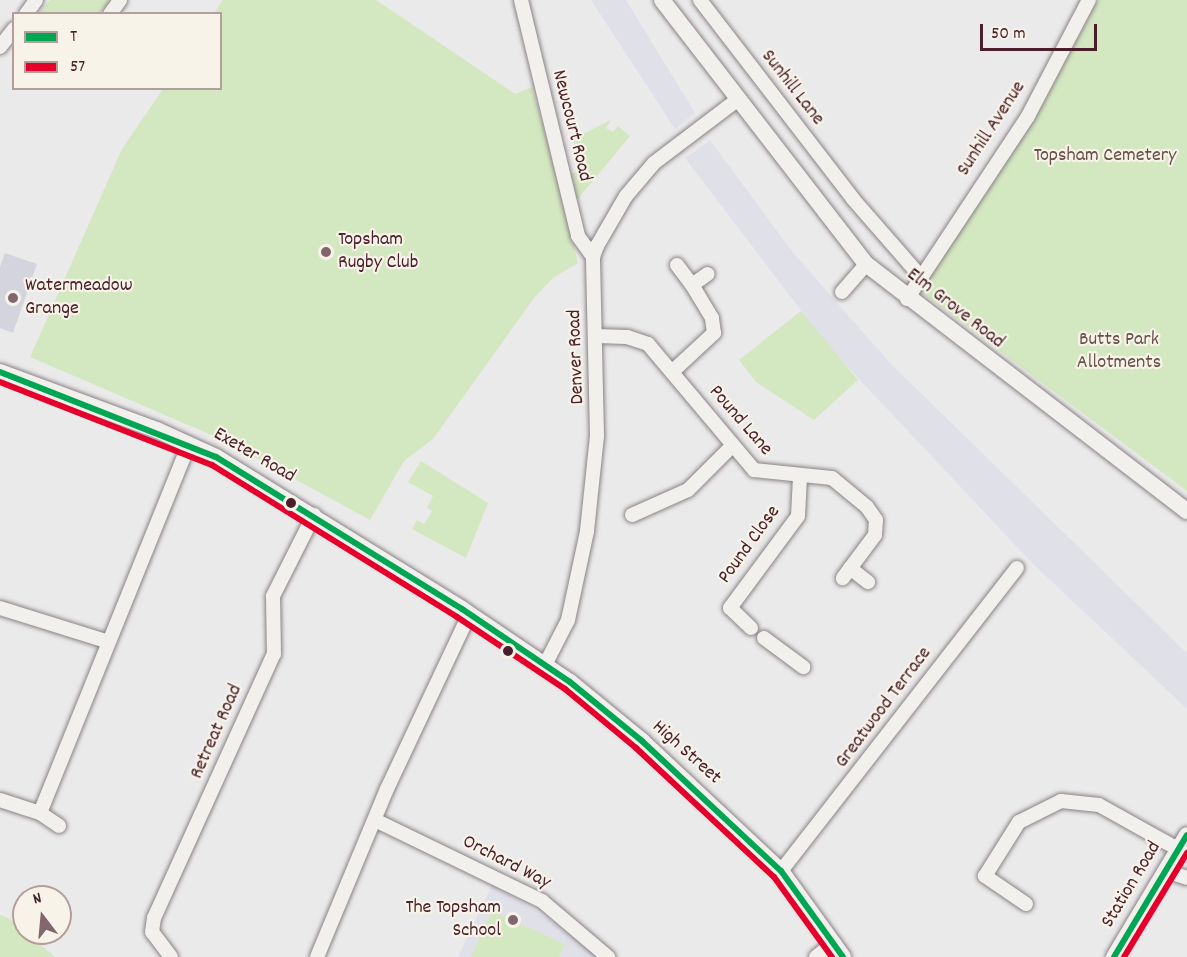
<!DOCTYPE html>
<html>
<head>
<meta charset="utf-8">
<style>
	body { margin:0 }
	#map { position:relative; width:1187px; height:957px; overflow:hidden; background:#ebeaeb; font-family:Dekko,sans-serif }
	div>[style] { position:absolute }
	.built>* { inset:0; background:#e0e0e9 }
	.green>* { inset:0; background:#d3e7c1 }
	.building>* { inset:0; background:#d4d4df }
	.roads { filter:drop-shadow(0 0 2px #8b8285) drop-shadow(0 0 2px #8b8285) }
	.minor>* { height:14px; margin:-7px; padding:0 7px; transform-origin:7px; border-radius:7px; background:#f1f0ed }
	.tertiary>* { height:16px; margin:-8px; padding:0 8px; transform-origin:8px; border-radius:8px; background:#f1f0ed }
	.bus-1>* { height:6px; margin:-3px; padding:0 3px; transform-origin:3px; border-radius:3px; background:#00a651 }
	.bus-2>* { height:6px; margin:-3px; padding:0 3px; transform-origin:3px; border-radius:3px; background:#e4002b }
	.dots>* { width:16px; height:16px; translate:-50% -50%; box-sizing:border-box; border:3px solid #f7f3e8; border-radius:50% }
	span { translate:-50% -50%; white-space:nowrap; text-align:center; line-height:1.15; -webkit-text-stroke:4.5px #f7f3e8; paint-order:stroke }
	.street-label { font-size:20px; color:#4a1f2b }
	.park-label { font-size:20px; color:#685048 }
	.poi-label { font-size:20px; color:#4a1f2b }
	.left { translate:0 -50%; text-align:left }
	.right { translate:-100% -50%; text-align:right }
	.legend { position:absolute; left:12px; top:12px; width:210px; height:78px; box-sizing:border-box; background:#f7f3e8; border:2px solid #b29e9c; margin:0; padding:8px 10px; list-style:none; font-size:18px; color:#4a1f2b }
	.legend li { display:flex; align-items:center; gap:12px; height:30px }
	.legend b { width:30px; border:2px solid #b29e9c }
	.north { position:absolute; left:12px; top:885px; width:60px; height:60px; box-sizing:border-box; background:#f7f3e8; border:2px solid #b29e9c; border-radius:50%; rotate:344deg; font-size:16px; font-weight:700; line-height:24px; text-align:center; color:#4a1f2b }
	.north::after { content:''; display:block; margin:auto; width:21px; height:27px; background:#82666e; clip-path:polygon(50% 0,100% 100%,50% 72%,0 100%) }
	.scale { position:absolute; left:980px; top:24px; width:117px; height:27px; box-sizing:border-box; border:3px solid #4a1f2b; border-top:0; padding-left:8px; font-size:18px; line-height:21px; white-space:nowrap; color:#4a1f2b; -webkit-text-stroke:4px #f7f3e8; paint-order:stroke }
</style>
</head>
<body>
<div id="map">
	<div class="built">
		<div style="clip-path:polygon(591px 0,626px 0,695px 113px,675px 129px)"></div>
		<div style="clip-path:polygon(710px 140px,794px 254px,892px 365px,1187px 653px,1187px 709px,1031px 562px,828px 346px,685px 158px)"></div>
		<div style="clip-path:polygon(492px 885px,538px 912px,599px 957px,458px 957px)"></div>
	</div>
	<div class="green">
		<div style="clip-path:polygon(50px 0,111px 0,100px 13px,39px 13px)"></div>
		<div style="clip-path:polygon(223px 0,376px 0,515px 94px,532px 87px,548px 143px,578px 263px,553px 278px,534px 298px,433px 439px,404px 461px,370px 520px,223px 440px,30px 357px,122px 149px,163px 89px,220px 88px,220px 14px,214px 13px)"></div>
		<div style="clip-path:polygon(1098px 0,1187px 0,1187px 491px,918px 290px,1043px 104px)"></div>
		<div style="clip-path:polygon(611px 120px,606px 128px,613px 132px,618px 126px,630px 136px,577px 200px,570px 174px,583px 170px,573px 139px)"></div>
		<div style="clip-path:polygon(801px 311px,858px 380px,814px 420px,756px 382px,739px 360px)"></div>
		<div style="clip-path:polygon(421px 461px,488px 503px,466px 558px,412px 529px,417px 520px,424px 524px,432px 511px,427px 508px,433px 496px,408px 482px)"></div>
		<div style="clip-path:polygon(492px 911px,565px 944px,559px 957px,471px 957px)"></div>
		<div style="clip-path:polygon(0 915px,10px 919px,55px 957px,0 957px)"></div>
	</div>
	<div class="building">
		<div style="clip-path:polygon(5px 253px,37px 264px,13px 333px,0 328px,0 267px)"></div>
	</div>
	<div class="roads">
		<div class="minor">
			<div style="left:521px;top:0;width:243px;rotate:76.4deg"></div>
			<div style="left:578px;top:236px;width:26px;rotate:54deg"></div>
			<div style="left:700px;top:0;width:251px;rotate:52.4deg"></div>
			<div style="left:853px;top:199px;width:103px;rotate:48.9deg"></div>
			<div style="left:26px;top:14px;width:17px;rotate:-54deg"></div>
			<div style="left:110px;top:14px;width:17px;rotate:-54deg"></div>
			<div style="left:0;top:47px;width:23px;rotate:-52deg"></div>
			<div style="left:677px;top:265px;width:25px;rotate:53deg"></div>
			<div style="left:692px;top:285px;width:19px;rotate:-35deg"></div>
			<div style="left:842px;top:292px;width:37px;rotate:-49deg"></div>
			<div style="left:907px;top:299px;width:219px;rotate:-56.5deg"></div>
			<div style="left:1028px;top:116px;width:131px;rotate:-62.3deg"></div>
			<div style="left:596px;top:336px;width:31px;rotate:2deg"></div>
			<div style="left:627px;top:337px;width:22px;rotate:18deg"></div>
			<div style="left:648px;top:344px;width:165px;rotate:49.9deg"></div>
			<div style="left:754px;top:470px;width:78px;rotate:5.9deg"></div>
			<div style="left:832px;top:478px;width:45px;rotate:39.6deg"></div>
			<div style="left:867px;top:507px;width:16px;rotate:55deg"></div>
			<div style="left:876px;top:520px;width:15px;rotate:94deg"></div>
			<div style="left:875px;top:535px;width:54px;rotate:126.7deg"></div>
			<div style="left:673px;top:371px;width:56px;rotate:-42.8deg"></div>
			<div style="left:714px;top:333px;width:15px;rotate:-98deg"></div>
			<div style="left:712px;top:318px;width:39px;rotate:-121deg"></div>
			<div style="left:632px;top:515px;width:61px;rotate:-24.1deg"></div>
			<div style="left:688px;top:490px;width:61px;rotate:-45deg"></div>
			<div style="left:850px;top:568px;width:23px;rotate:38deg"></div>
			<div style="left:0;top:608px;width:111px;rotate:17.3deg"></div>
			<div style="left:751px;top:628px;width:29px;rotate:-136deg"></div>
			<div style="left:730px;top:608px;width:114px;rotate:-53.5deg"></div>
			<div style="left:798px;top:516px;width:40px;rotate:-87.1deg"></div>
			<div style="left:764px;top:638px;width:49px;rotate:36.6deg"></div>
			<div style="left:545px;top:665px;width:51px;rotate:-62.9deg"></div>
			<div style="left:568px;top:620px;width:91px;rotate:-77.9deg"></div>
			<div style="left:587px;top:531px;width:96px;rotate:-84deg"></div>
			<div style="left:597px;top:436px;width:179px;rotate:-91.3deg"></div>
			<div style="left:593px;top:257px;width:12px;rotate:-70deg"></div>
			<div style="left:597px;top:246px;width:58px;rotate:-59.9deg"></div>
			<div style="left:626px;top:196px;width:43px;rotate:-49.7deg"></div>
			<div style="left:654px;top:163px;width:104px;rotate:-37.2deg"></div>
			<div style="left:0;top:800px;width:42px;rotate:18deg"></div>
			<div style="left:40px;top:813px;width:23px;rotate:34deg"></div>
			<div style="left:40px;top:813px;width:398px;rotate:-68deg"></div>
			<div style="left:375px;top:820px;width:186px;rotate:25.9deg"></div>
			<div style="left:542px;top:901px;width:87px;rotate:40.3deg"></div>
			<div style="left:781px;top:871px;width:384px;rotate:-52.1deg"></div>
			<div style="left:1166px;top:871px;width:22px;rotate:18deg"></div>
			<div style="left:1026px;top:904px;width:50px;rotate:-145.7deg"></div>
			<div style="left:985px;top:876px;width:64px;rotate:-57.8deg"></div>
			<div style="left:1019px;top:822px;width:47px;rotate:-26.6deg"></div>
			<div style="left:1061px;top:801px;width:38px;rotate:6deg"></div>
			<div style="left:1099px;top:805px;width:90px;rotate:29.1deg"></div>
			<div style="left:171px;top:957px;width:31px;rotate:-127deg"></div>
			<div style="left:152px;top:932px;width:14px;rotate:-82deg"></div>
			<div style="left:154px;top:918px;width:290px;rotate:-65.6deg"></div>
			<div style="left:274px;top:654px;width:58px;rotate:-91deg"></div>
			<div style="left:273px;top:596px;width:91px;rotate:-63.2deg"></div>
			<div style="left:317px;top:957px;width:182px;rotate:-67.4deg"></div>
			<div style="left:387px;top:789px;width:192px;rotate:-64.8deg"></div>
			<div style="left:816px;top:957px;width:23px;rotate:-38deg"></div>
		</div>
		<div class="tertiary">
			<div style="left:662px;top:0;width:334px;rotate:52.3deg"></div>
			<div style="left:866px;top:264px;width:405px;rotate:37.6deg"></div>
			<div style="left:0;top:372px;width:167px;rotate:20.3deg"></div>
			<div style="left:157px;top:430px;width:65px;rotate:24.6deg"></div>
			<div style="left:216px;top:457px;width:289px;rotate:31.7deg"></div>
			<div style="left:462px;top:609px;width:130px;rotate:34.1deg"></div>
			<div style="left:570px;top:682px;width:93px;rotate:39.3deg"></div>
			<div style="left:642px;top:741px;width:190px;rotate:43.1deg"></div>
			<div style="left:781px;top:871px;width:106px;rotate:54.2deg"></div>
			<div style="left:1114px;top:957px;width:142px;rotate:-59.1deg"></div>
		</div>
	</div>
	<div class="bus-1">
		<div style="left:0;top:372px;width:232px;rotate:21.5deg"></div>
		<div style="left:216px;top:457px;width:289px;rotate:31.7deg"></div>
		<div style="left:462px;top:609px;width:130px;rotate:34.1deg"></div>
		<div style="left:570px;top:682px;width:93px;rotate:39.3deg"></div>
		<div style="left:642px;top:741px;width:190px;rotate:43.1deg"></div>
		<div style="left:781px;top:871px;width:106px;rotate:54.2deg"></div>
		<div style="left:1114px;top:957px;width:142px;rotate:-59.1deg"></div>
	</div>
	<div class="bus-2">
		<div style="left:0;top:382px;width:228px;rotate:21.4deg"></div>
		<div style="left:212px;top:465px;width:288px;rotate:31.8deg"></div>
		<div style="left:457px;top:617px;width:130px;rotate:33.7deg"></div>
		<div style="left:565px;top:689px;width:92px;rotate:39.7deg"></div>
		<div style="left:636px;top:748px;width:189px;rotate:43.1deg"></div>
		<div style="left:774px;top:877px;width:99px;rotate:54.1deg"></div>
		<div style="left:1124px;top:957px;width:122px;rotate:-58.8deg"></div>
	</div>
	<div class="dots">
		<div style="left:326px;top:252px;background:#82666e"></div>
		<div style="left:13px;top:298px;background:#82666e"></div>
		<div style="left:291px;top:503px;background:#4a1f2b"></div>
		<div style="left:508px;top:651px;background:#4a1f2b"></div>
		<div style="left:513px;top:920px;background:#82666e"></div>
	</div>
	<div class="street-label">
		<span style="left:792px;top:88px;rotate:52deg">Sunhill Lane</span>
		<span style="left:571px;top:126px;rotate:76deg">Newcourt Road</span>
		<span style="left:992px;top:129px;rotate:-57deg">Sunhill Avenue</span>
		<span style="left:955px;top:309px;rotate:38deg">Elm Grove Road</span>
		<span style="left:577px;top:357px;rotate:-92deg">Denver Road</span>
		<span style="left:740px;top:421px;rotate:49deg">Pound Lane</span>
		<span style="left:254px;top:456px;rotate:30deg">Exeter Road</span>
		<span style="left:750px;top:545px;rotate:-54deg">Pound Close</span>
		<span style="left:884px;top:708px;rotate:-53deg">Greatwood Terrace</span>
		<span style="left:217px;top:732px;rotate:-66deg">Retreat Road</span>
		<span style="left:686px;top:753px;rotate:42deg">High Street</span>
		<span style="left:506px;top:863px;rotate:27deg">Orchard Way</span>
		<span style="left:1132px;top:885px;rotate:-59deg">Station Road</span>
	</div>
	<div class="park-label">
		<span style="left:1105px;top:156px">Topsham Cemetery</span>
		<span style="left:1119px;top:352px">Butts Park<br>Allotments</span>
	</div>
	<div class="poi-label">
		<span class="left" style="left:338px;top:252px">Topsham<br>Rugby Club</span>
		<span class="left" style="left:25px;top:298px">Watermeadow<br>Grange</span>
		<span class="right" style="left:501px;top:920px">The Topsham<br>School</span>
	</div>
	<ul class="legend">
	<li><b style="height:8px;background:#00a651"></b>T</li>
	<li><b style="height:8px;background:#e4002b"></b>57</li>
	</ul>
	<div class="north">N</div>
	<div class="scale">50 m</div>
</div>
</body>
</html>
